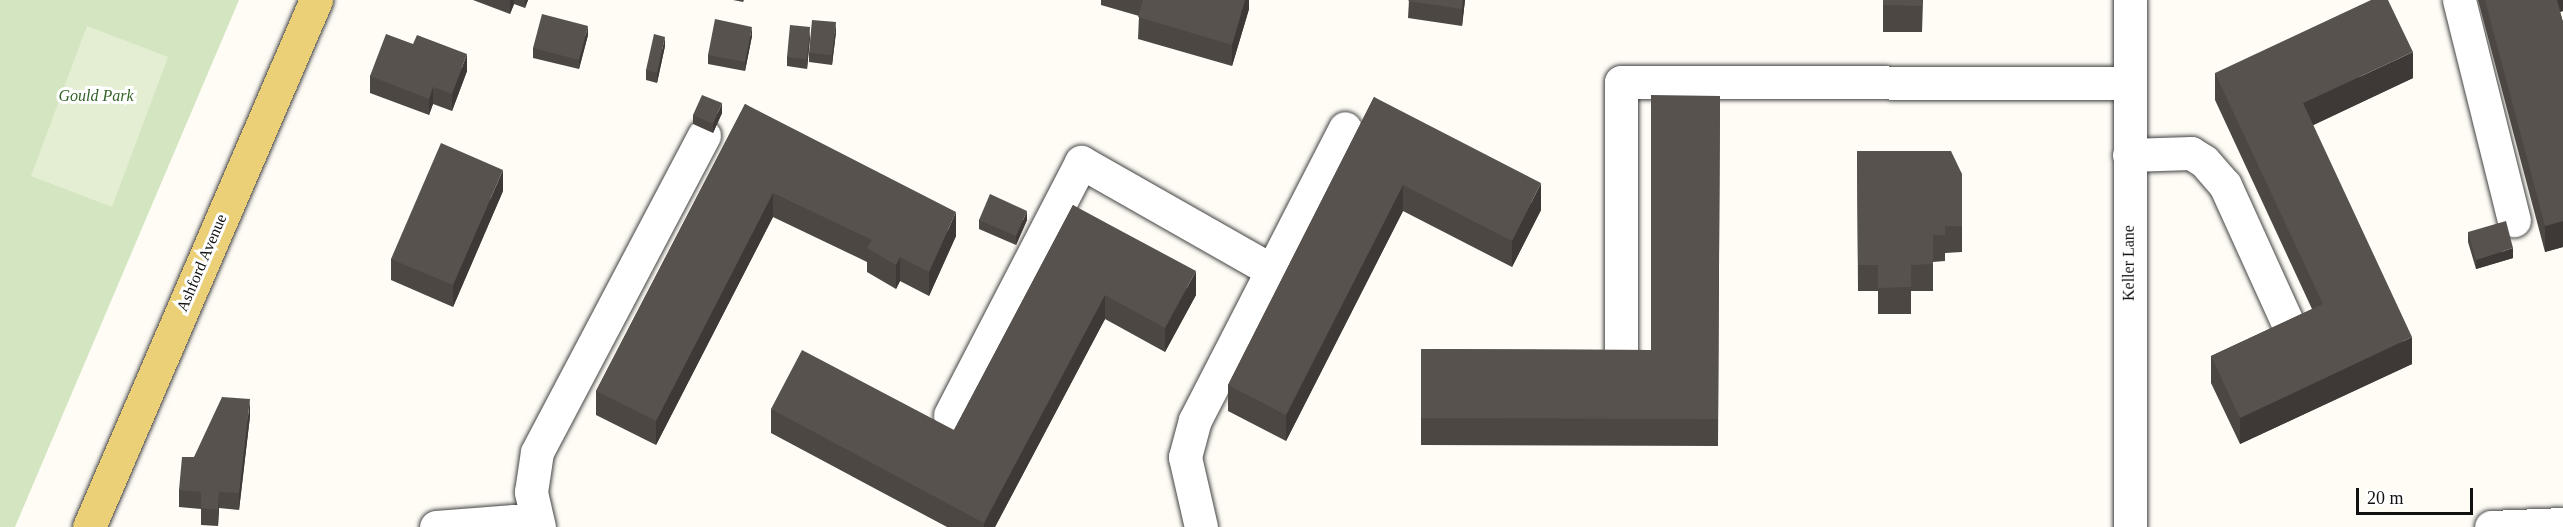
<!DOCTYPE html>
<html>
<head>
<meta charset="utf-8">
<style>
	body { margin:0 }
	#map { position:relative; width:2563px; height:527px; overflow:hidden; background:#fefcf5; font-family:"Times New Roman",serif }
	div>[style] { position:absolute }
	.green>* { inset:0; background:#d4e6c1 }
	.pitch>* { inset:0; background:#e4eed2 }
	.roads { filter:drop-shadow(0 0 2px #444) drop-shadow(0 0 2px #444) }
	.minor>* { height:33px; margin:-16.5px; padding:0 16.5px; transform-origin:16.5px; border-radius:16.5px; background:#fff }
	.major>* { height:33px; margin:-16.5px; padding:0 16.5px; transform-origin:16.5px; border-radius:16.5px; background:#ebd078 }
	.wall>* { inset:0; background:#4c4743 }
	.shaded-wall>* { inset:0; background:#3e3937 }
	.building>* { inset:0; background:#58524e }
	span { translate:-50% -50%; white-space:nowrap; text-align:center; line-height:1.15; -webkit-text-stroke:6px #fff; paint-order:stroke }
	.park-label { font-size:16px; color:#326326; font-style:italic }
	.street-label { font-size:16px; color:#111 }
	.scale { position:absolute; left:2356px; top:488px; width:117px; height:27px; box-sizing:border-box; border:3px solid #111; border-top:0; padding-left:8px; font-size:18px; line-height:21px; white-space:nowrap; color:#111; -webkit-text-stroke:4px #fff; paint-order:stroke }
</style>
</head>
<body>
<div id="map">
	<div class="green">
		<div style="clip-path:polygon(0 0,239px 0,15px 527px,0 527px)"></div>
	</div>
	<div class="pitch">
		<div style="clip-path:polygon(87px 26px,168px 57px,112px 207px,31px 176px)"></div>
	</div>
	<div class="roads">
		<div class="minor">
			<div style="left:2130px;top:0;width:527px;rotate:90deg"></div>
			<div style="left:2459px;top:0;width:227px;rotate:76deg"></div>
			<div style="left:2129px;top:155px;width:62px;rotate:-1.8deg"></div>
			<div style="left:2191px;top:153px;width:15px;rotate:32deg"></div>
			<div style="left:2204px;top:161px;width:32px;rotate:49deg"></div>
			<div style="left:2225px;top:185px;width:162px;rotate:65.6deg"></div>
			<div style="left:1621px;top:362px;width:280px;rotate:-90deg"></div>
			<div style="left:1621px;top:82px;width:507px;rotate:0.11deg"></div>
			<div style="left:950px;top:415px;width:285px;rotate:-62.6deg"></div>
			<div style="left:1081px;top:162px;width:219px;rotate:29.6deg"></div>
			<div style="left:436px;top:527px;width:78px;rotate:-4.4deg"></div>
			<div style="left:514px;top:521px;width:8px;rotate:45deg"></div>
			<div style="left:539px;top:527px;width:36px;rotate:-103deg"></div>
			<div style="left:531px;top:492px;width:40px;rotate:-81.5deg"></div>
			<div style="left:537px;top:452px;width:358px;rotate:-62.2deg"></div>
			<div style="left:1201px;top:527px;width:72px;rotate:-102.9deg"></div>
			<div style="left:1185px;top:457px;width:38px;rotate:-75deg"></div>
			<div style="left:1195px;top:420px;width:328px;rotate:-62.8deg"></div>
			<div style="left:2491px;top:527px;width:72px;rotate:-2.4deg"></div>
		</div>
		<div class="major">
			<div style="left:89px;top:527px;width:574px;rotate:-66.7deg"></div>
		</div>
	</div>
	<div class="wall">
		<div style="clip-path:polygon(473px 0,528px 0,525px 8px,514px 4px,510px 14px)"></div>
		<div style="clip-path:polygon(733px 0,744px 0,743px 2px)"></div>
		<div style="clip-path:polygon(1101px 0,1249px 0,1249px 9px,1232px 66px,1138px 39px,1139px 16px,1101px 5px)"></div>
		<div style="clip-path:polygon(1409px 0,1465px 0,1462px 26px,1408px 18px)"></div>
		<div style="clip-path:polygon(1883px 0,1923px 0,1922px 32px,1883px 32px)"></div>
		<div style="clip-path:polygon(2478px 0,2563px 0,2563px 11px,2560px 12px,2563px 22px,2563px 247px,2545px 252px)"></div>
		<div style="clip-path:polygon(836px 32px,832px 65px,809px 62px,809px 53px)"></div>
		<div style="clip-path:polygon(588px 35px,579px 69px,533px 58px,533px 48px)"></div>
		<div style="clip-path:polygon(752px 36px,745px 71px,708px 64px,708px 55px)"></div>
		<div style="clip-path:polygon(810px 37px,807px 69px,787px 66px,787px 57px)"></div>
		<div style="clip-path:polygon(413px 44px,467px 71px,452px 111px,433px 104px,429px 115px,370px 93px,370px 76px)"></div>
		<div style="clip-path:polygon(665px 46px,657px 83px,646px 80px,646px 70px)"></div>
		<div style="clip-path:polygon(2215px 73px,2413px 78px,2313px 125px,2412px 364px,2240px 444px,2211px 383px,2211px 356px,2312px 309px,2215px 100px)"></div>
		<div style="clip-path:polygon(1720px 96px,1718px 446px,1421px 445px,1421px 349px,1651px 350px)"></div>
		<div style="clip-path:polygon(1374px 97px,1541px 210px,1512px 267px,1403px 211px,1286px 441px,1228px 411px,1228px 385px)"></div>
		<div style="clip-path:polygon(745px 104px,956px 236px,929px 296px,900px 281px,896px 289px,867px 272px,867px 262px,773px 217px,656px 445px,596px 415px,596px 391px)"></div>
		<div style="clip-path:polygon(722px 113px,713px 133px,693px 124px,693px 115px)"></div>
		<div style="clip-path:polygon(1857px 151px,1962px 174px,1962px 252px,1945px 253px,1945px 261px,1933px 262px,1933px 291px,1911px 291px,1911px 314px,1878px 314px,1878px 291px,1858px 291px)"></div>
		<div style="clip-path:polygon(503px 191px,453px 307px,391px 280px,391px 259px)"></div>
		<div style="clip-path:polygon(1073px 205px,1196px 295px,1165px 352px,1105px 319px,995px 527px,947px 527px,771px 433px,771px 409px,954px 430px)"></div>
		<div style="clip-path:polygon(979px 220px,1027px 220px,1016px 245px,979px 229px)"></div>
		<div style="clip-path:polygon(2468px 232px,2513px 258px,2476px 269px,2468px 242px)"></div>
		<div style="clip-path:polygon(250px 416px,239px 510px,219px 508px,218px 526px,201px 525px,201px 509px,179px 507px,179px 490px,194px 457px)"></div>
	</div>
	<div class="shaded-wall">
		<div style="clip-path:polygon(510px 0,514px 0,514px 4px,510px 14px)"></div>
		<div style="clip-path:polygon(525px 0,528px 0,525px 8px)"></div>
		<div style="clip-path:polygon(1245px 0,1249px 0,1249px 9px,1232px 66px,1232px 45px)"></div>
		<div style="clip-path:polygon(1463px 0,1465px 0,1462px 26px,1462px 9px)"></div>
		<div style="clip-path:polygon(2554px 0,2563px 0,2563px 11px,2554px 13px)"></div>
		<div style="clip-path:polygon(836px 22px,836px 32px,832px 65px,832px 55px)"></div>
		<div style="clip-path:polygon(588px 26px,588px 35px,579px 69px,579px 60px)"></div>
		<div style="clip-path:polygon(752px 27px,752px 36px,745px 71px,745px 62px)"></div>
		<div style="clip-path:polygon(810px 27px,810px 37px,807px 69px,807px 59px)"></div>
		<div style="clip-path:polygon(665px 37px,665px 46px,657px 83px,657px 73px)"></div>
		<div style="clip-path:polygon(2413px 52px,2413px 78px,2303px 130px,2303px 103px)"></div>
		<div style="clip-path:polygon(467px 54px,467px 71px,452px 111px,452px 94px)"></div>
		<div style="clip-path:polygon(433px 87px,433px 104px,429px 115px,429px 99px)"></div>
		<div style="clip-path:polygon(722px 103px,722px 113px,713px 133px,713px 124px)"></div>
		<div style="clip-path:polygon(503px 170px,503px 191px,453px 307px,453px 285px)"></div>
		<div style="clip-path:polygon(1541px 183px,1541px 210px,1512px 267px,1512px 241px)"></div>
		<div style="clip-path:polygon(1403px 185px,1403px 211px,1286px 441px,1286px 415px)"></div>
		<div style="clip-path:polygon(773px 193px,773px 217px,656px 445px,656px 421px)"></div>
		<div style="clip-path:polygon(1027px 211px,1027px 220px,1016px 245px,1016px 236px)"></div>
		<div style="clip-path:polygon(956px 212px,956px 236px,929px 296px,929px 272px)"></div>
		<div style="clip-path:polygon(2563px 221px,2563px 247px,2545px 252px,2545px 226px)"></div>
		<div style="clip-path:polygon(2513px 248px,2513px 258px,2476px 269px,2476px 260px)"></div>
		<div style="clip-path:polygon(900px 257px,900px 281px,896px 289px,896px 265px)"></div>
		<div style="clip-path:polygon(1196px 271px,1196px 295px,1165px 352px,1165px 328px)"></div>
		<div style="clip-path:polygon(1105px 295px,1105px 319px,995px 527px,984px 527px,984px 523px)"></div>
		<div style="clip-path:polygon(2412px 337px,2412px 364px,2240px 444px,2240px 418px)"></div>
		<div style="clip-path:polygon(250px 399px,250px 416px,239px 510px,239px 493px)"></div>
		<div style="clip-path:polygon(219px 492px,219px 508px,218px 526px,218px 510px)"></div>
	</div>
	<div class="building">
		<div style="clip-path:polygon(1143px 0,1245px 0,1232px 45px,1138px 17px)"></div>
		<div style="clip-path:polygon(1409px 0,1463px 0,1462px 9px,1408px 1px)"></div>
		<div style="clip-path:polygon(1883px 0,1922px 0,1922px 6px,1883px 5px)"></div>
		<div style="clip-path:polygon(2371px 0,2388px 0,2413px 52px,2303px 103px,2412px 337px,2240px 418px,2211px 356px,2323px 304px,2215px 73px)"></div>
		<div style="clip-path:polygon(2485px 0,2557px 0,2563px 22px,2563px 221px,2545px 226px)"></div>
		<div style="clip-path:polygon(542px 14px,588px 26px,579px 60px,533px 48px)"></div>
		<div style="clip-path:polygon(715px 19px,752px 27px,745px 62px,708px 55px)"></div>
		<div style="clip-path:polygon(812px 20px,836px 22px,832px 55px,809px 53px)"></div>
		<div style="clip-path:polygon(790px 25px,810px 27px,807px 59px,787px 57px)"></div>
		<div style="clip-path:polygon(386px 34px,413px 44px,417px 35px,467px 54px,452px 94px,433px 87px,429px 99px,370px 76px)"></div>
		<div style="clip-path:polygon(654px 34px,665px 37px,657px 73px,646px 70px)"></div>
		<div style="clip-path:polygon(702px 95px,722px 103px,713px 124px,693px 115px)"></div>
		<div style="clip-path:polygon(1651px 95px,1720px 96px,1718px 419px,1421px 418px,1421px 349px,1651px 350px)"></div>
		<div style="clip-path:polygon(1374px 97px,1541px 183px,1512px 241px,1403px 185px,1286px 415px,1228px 385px)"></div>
		<div style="clip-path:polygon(745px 104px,956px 212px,929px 272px,900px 257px,896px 265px,867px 248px,872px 240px,773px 193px,656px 421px,596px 391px)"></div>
		<div style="clip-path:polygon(441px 143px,503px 170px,453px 285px,391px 259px)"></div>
		<div style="clip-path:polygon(1857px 151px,1951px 151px,1962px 174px,1962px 226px,1945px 226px,1945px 235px,1933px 235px,1933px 264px,1911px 265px,1911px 287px,1878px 288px,1878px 265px,1858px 265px)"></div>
		<div style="clip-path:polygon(990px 194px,1027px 211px,1016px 236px,979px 220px)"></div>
		<div style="clip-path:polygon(1073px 205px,1196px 271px,1165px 328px,1105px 295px,984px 523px,771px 409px,802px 350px,954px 430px)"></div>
		<div style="clip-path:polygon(2506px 221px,2513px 248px,2476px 260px,2468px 232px)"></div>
		<div style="clip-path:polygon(222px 397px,250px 399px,239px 493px,219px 492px,218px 510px,201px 508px,201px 492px,179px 490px,182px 457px,194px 457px)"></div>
	</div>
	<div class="park-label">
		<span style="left:96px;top:96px">Gould Park</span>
	</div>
	<div class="street-label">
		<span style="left:202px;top:263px;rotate:-67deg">Ashford Avenue</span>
		<span style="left:2129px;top:263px;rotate:-90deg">Keller Lane</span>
	</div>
	<div class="scale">20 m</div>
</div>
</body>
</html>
